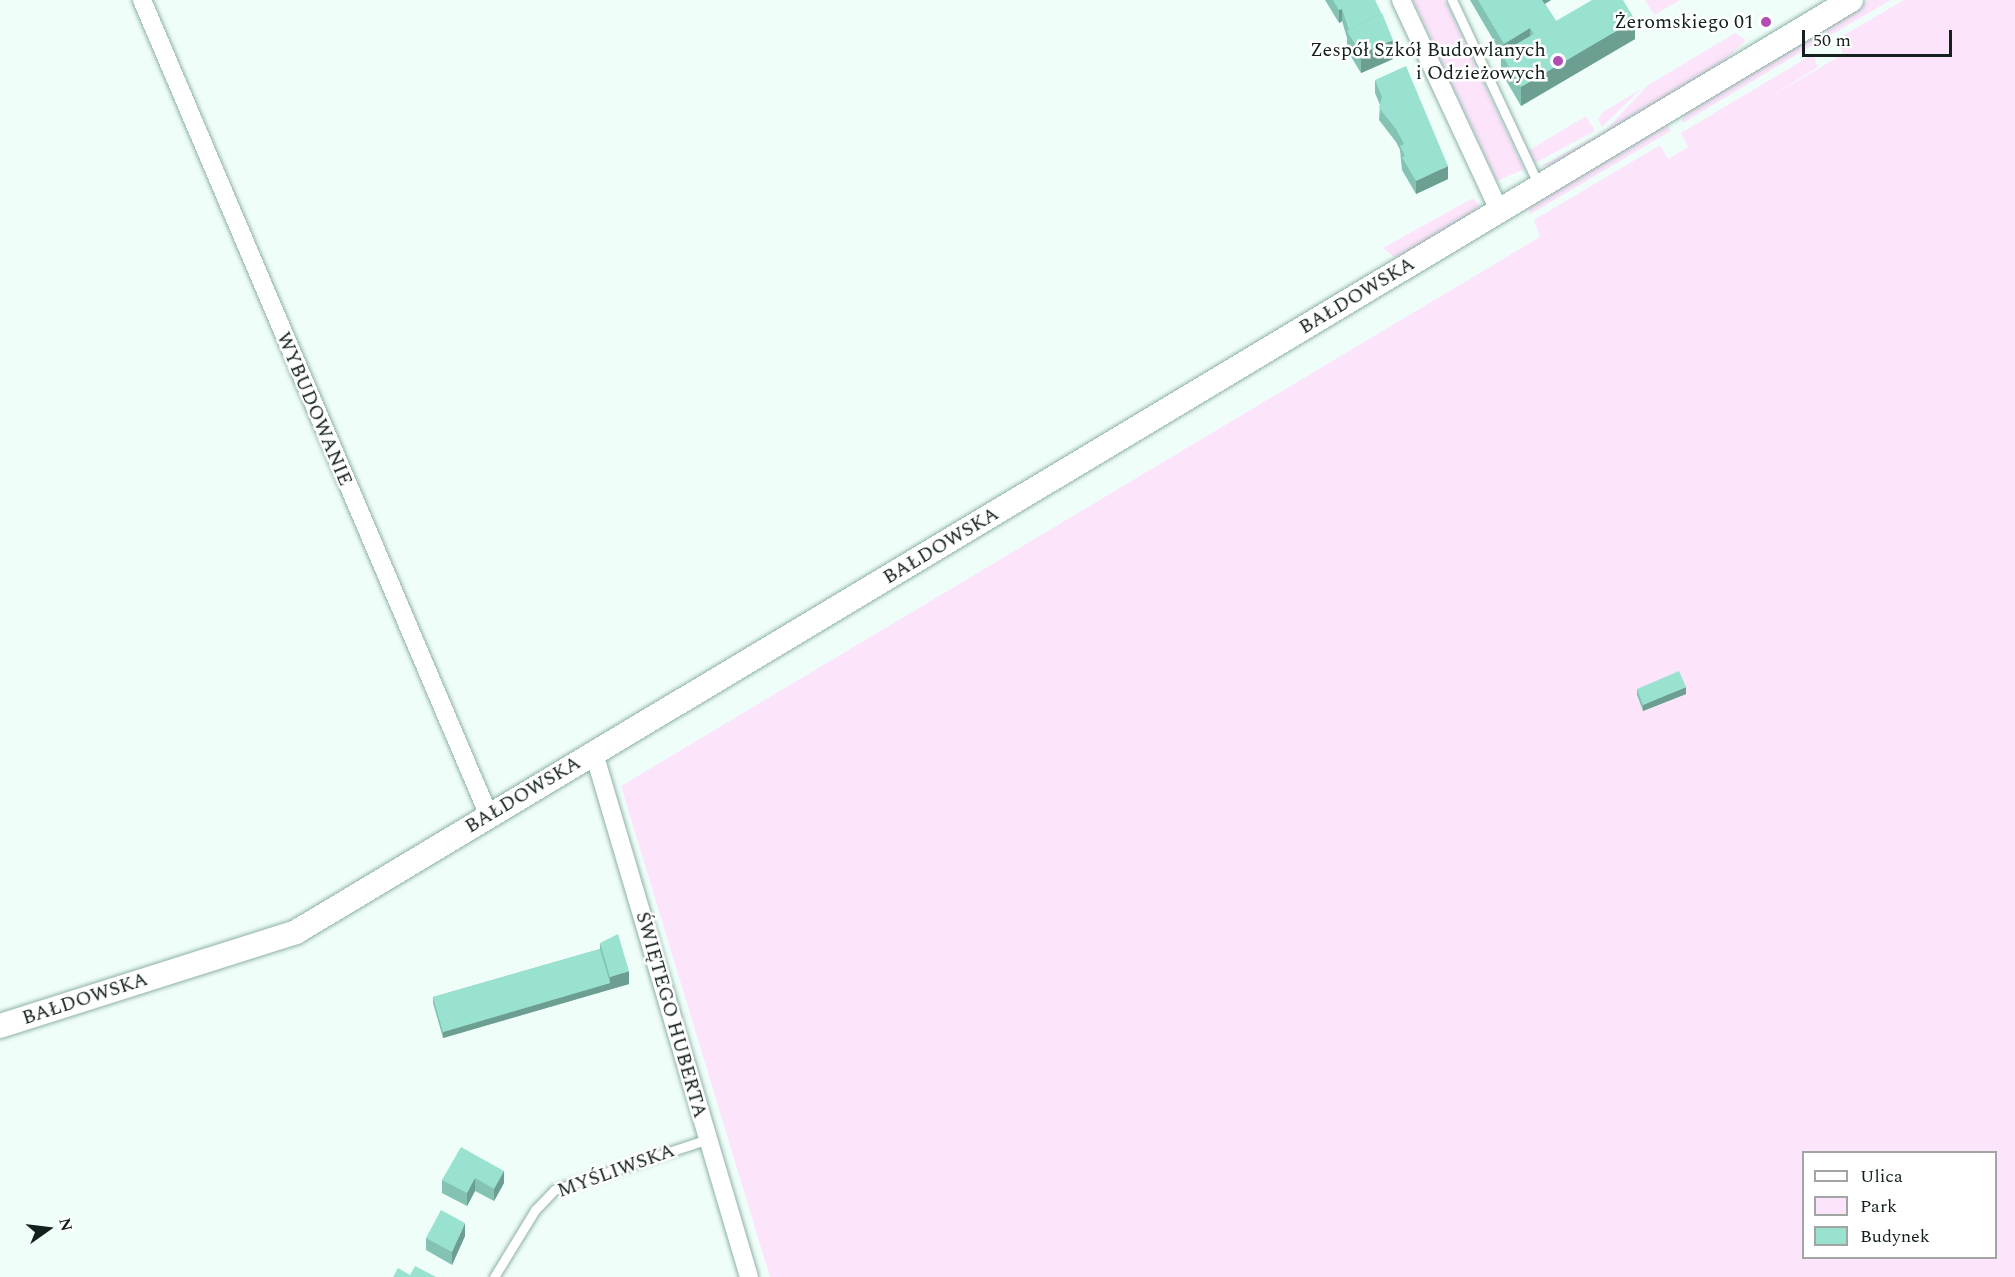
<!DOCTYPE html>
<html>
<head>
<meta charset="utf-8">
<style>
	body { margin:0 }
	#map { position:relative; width:2015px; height:1277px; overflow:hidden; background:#f0fefa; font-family:Spectral,serif }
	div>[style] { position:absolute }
	.green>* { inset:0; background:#fce4fb }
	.roads { filter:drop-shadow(0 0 2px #8eb1a7) drop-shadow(0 0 2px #8eb1a7) }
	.lane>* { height:9px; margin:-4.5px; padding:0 4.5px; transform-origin:4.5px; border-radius:4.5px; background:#fff }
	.street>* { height:18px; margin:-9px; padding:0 9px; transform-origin:9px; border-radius:9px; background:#fff }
	.secondary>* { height:24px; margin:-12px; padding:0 12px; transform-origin:12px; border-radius:12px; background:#fff }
	.wall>* { inset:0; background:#84c2b3 }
	.shaded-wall>* { inset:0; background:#6c9e92 }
	.building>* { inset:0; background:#9ae2d0 }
	.dots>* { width:16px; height:16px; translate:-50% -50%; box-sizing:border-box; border:3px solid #fff; border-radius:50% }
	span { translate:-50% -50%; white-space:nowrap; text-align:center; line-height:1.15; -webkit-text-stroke:5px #fff; paint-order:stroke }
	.poi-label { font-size:20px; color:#13201d }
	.right { translate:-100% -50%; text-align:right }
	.street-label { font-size:20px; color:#13201d }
	.legend { position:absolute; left:1802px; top:1151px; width:195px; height:108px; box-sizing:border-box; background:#fff; border:2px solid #a1a6a5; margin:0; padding:8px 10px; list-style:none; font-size:18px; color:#13201d }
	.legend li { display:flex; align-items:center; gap:12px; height:30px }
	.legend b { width:30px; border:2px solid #a1a6a5 }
	.north { position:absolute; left:18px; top:1199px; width:60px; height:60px; -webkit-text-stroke:4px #fff; paint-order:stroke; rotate:76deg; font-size:16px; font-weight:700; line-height:24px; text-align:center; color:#13201d }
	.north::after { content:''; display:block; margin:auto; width:21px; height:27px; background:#13201d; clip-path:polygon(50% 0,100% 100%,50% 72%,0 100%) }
	.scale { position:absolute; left:1802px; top:30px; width:150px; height:27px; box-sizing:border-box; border:3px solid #13201d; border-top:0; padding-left:8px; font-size:18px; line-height:21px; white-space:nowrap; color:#13201d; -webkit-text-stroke:4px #fff; paint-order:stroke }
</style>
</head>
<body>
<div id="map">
	<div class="green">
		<div style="clip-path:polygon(1413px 0,1445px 0,1524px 169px,1497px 181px)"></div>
		<div style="clip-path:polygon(1645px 0,1678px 0,1679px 1px,1654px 15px)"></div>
		<div style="clip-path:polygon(1869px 0,1891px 0,1829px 36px,1823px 26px)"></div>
		<div style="clip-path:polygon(evenodd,1904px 0,2015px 0,2015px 1277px,770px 1277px,621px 786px,1540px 237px,1534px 220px,1660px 145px,1668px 159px,1688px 147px,1681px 133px,1813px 54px,1818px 67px,1767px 99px,1843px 54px,1837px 39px,1904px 0,1804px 1152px,1996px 1152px,1996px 1258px,1804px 1258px,1804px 1152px)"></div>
		<div style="clip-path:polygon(1820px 31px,1823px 39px,1683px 123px,1682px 118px,1690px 110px)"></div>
		<div style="clip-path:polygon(1735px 33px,1746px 40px,1717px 68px,1555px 164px,1541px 166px,1604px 132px,1647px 86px)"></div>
		<div style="clip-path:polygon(1641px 89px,1602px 127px,1598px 119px,1603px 112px)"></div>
		<div style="clip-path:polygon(1586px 116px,1595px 131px,1535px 163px,1528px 151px)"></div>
		<div style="clip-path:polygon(1667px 124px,1671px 131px,1529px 215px,1529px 206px)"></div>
		<div style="clip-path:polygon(1473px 198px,1479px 205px,1471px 215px,1400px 257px,1394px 257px,1383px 248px)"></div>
	</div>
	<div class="roads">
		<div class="lane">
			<div style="left:1452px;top:0;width:205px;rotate:64.9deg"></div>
			<div style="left:494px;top:1277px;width:79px;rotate:-58.5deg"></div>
			<div style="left:535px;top:1210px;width:28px;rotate:-46deg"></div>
			<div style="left:554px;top:1190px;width:162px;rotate:-18.3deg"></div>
		</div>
		<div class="street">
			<div style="left:142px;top:0;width:887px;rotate:66.96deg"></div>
			<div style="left:1401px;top:0;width:232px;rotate:65deg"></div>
			<div style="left:594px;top:753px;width:546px;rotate:73.52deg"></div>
		</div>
		<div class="secondary">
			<div style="left:0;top:1026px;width:311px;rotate:-17.6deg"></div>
			<div style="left:296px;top:932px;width:1813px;rotate:-30.94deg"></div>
		</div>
	</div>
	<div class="wall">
		<div style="clip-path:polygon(1325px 0,1375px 0,1393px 59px,1361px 73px,1347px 50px,1347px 38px,1342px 21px,1339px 23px)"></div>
		<div style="clip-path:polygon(1470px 0,1551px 0,1545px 4px,1556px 21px,1635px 39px,1521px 106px,1501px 72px,1501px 53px)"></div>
		<div style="clip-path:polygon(1375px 80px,1448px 179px,1416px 194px,1402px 170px,1400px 150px,1396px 142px,1379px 120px,1380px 105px,1375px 93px)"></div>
		<div style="clip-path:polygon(1637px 689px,1686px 694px,1643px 711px,1637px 695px)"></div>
		<div style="clip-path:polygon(600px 943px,629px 984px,443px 1038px,433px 1003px,433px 997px,600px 949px)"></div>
		<div style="clip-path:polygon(504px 1171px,504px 1183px,494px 1201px,475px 1191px,467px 1206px,442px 1193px,442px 1180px)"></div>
		<div style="clip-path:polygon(465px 1236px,452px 1265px,426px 1250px,426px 1238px)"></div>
	</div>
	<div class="shaded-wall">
		<div style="clip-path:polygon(1539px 0,1551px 0,1539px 7px)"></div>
		<div style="clip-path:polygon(1342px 9px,1342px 21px,1339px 23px,1339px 10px)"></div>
		<div style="clip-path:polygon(1635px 20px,1635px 39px,1521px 106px,1521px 87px)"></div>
		<div style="clip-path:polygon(1530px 28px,1530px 40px,1504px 57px,1504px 44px)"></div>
		<div style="clip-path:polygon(1393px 40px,1393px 59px,1361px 73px,1361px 54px)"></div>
		<div style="clip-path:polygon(1448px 166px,1448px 179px,1416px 194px,1416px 181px)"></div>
		<div style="clip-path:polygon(1686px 687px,1686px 694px,1643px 711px,1643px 705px)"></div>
		<div style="clip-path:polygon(629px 971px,629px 984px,443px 1038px,443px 1032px,610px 983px,610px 977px)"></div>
		<div style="clip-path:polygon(504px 1171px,504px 1183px,494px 1201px,494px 1189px)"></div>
		<div style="clip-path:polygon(475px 1178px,475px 1191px,467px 1206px,467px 1193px)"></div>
		<div style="clip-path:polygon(465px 1223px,465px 1236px,452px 1265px,452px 1252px)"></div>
	</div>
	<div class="building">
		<div style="clip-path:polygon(1333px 0,1375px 0,1384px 18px,1382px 13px,1349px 30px,1342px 9px,1339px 10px)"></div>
		<div style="clip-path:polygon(1478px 0,1542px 0,1556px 21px,1534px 34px,1530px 28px,1504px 44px)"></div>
		<div style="clip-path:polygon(1592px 0,1623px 0,1635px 20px,1521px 87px,1501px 53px)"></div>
		<div style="clip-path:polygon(1382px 13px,1393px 40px,1361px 54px,1347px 31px)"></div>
		<div style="clip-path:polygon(1406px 66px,1448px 166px,1416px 181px,1402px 157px,1405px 156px,1400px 146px,1404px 144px,1396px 129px,1379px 108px,1382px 97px,1375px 80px)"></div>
		<div style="clip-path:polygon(1679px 671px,1686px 687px,1643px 705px,1637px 689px)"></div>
		<div style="clip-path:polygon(618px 934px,629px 971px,610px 977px,600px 943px)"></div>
		<div style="clip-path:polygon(600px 949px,610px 983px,443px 1032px,433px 997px)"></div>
		<div style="clip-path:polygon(461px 1147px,504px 1171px,494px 1189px,475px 1178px,467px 1193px,442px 1180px)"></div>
		<div style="clip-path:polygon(441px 1210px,465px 1223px,452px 1252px,426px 1238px)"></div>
		<div style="clip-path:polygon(415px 1266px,436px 1277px,393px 1277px,398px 1268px,410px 1275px)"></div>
	</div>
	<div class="dots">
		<div style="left:1766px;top:22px;background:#b14db3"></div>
		<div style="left:1558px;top:61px;background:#b14db3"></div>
	</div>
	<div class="poi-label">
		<span class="right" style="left:1754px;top:22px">Żeromskiego 01</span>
		<span class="right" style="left:1546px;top:62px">Zespół Szkół Budowlanych<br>i Odzieżowych</span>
	</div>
	<div class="street-label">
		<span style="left:1357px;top:296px;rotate:-31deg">BAŁDOWSKA</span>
		<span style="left:314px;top:409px;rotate:67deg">WYBUDOWANIE</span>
		<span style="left:941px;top:546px;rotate:-31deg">BAŁDOWSKA</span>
		<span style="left:523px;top:795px;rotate:-31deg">BAŁDOWSKA</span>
		<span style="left:85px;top:999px;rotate:-18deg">BAŁDOWSKA</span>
		<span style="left:671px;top:1015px;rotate:74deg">ŚWIĘTEGO HUBERTA</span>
		<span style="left:616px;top:1171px;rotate:-20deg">MYŚLIWSKA</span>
	</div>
	<ul class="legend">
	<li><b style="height:8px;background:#fff"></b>Ulica</li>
	<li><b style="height:16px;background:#fce4fb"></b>Park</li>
	<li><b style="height:16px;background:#9ae2d0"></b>Budynek</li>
	</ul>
	<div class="north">N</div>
	<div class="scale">50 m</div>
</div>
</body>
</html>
